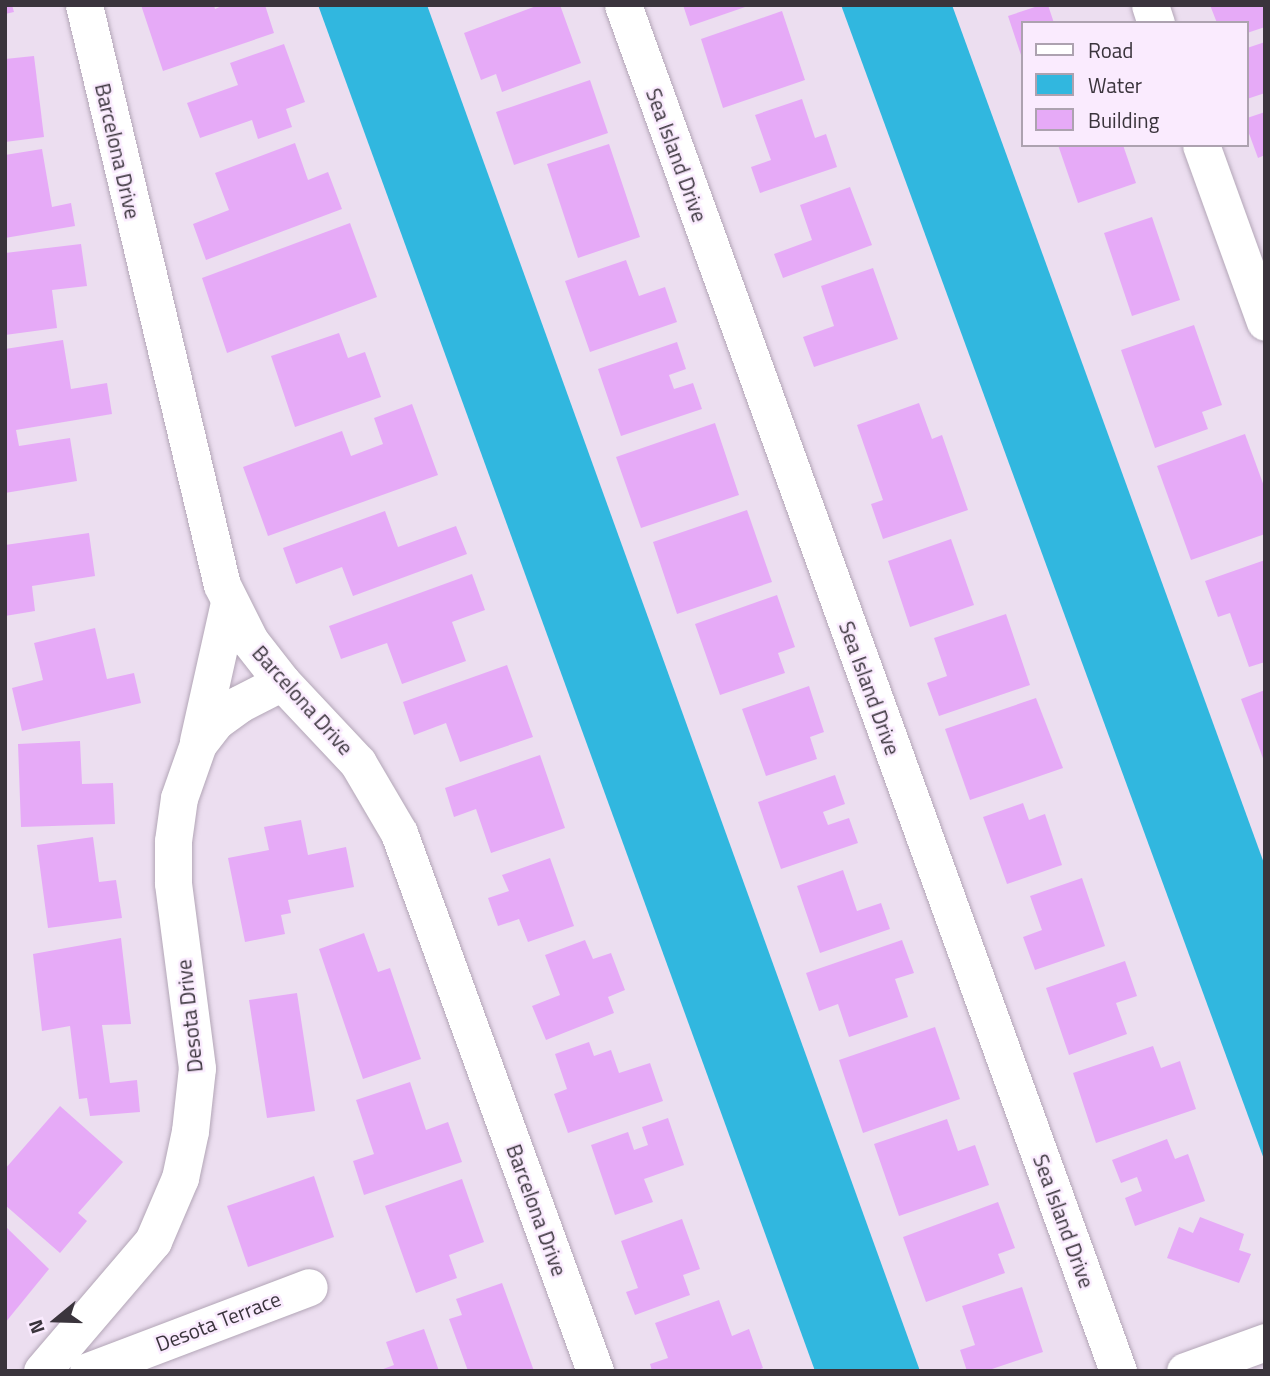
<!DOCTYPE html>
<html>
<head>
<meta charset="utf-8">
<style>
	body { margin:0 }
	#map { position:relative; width:1270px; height:1376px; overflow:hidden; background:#ecdef0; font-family:"Titillium Web",sans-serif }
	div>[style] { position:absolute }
	.water>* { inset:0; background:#31b7df }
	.building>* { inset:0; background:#e6aaf7 }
	.roads { filter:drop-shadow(0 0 2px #b3a6b7) drop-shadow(0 0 2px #b3a6b7) }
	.minor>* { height:37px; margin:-18.5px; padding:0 18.5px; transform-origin:18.5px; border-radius:18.5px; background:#fff }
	span { translate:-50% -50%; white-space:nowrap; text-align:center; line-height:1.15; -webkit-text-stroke:5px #faebfe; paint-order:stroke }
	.street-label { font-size:21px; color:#3a343c }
	.frame { position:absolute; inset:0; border:7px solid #3a343c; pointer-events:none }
	.legend { position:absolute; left:1021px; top:21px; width:228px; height:126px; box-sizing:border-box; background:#faebfe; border:2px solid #ada2b0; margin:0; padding:9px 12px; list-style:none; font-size:21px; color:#3a343c }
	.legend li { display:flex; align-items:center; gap:14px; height:35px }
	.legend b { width:35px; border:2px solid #ada2b0 }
	.north { position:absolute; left:21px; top:1285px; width:70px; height:70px; -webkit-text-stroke:5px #faebfe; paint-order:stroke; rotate:251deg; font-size:19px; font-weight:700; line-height:28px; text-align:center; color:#3a343c }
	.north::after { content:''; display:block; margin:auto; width:24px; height:32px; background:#3a343c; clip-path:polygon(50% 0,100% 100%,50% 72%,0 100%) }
</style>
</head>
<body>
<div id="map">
	<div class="water">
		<div style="clip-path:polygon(318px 5px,427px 5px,920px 1371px,815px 1371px)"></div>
		<div style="clip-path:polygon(841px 5px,952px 5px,1265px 866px,1265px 1162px)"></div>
	</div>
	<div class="building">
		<div style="clip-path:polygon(5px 5px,12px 5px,14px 12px,5px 14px)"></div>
		<div style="clip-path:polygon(141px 5px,214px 5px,215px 9px,224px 5px,265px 5px,274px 33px,163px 71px)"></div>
		<div style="clip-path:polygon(539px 5px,560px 5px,581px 63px,502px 92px,496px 74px,481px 80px,464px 33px)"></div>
		<div style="clip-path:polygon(683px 5px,748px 5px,748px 6px,690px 26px)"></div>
		<div style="clip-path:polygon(1041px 5px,1048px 5px,1054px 23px,1023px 23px,1023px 61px,1008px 16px)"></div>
		<div style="clip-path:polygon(1210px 5px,1265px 5px,1265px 27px,1247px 33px,1247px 23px,1217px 23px)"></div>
		<div style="clip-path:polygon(782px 11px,805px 80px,723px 108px,701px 39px)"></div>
		<div style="clip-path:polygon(1265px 42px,1265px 93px,1247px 99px,1247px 48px)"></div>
		<div style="clip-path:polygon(284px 44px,305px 102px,286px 109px,292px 127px,258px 139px,252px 120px,200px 138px,187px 103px,238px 85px,230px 63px)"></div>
		<div style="clip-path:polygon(34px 56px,44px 137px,5px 142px,5px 59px)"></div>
		<div style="clip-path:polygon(590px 80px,608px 133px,514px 165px,496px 112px)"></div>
		<div style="clip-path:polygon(802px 99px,815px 138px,826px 134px,837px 167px,760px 193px,751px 167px,771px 160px,755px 115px)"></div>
		<div style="clip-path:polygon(1265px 112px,1265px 155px,1258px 158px,1247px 128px,1247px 118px)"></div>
		<div style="clip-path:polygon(295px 143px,308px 180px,328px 172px,342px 209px,206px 260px,193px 224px,229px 210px,215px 173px)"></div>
		<div style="clip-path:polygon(609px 144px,640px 237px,578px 258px,547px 164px)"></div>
		<div style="clip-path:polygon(1058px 145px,1123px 145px,1136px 183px,1078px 203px)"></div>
		<div style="clip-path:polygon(42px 149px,52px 207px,71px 203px,75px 226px,5px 238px,5px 155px)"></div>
		<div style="clip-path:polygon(850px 187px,872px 245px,783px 278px,774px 254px,812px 240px,800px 205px)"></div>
		<div style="clip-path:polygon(1152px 217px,1180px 300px,1132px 316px,1104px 233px)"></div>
		<div style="clip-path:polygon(350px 223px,377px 297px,227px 353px,202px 278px)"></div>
		<div style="clip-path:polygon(81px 244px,87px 286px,52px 290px,57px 328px,5px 335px,5px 253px)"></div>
		<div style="clip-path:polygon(626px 260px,639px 296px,665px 287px,677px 322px,590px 352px,565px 281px)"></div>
		<div style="clip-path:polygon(873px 268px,898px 339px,814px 367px,803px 337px,834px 326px,821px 286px)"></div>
		<div style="clip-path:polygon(1194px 325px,1222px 405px,1202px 412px,1208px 429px,1155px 448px,1121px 350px)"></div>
		<div style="clip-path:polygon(339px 333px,348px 358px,365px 352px,381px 397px,295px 427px,271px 356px)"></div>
		<div style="clip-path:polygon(63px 340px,71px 389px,107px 383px,112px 414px,16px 430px,19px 446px,70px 438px,77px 481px,5px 493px,5px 349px)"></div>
		<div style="clip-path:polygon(677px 342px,686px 369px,669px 375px,674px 389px,693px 383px,702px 409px,621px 436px,598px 369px)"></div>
		<div style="clip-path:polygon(919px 403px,932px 439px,942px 435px,968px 510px,883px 539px,871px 504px,883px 500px,857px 425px)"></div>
		<div style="clip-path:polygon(412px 404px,438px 475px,268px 536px,243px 467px,342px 431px,351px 456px,383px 444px,374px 418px)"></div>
		<div style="clip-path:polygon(715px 423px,739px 495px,641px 528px,616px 457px)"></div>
		<div style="clip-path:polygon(1245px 434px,1265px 489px,1265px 534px,1191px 560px,1157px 466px)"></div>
		<div style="clip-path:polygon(747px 510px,772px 582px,677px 614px,653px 542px)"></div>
		<div style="clip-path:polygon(385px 511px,398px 547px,456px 526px,467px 554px,353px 596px,342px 567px,296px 584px,283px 548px)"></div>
		<div style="clip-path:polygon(89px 533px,95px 576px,32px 586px,35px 611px,5px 616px,5px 545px)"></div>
		<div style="clip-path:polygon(951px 539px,974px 605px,910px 627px,888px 561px)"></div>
		<div style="clip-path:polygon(1265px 560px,1265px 662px,1249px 667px,1230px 613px,1218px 617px,1205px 581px)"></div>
		<div style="clip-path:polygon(472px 574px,485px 610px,452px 622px,466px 661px,402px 684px,387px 643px,341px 659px,329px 626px)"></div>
		<div style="clip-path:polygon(777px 595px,795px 647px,778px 653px,785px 673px,720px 695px,695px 624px)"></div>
		<div style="clip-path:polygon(1006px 614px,1030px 685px,939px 716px,927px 683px,947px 676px,934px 638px)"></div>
		<div style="clip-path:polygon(95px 628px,107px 679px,134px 673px,141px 703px,22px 731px,12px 688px,43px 680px,34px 643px)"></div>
		<div style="clip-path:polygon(507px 665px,533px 737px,460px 762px,446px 723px,414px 735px,403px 702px)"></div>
		<div style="clip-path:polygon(809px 686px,824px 732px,810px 737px,817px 759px,766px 776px,742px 709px)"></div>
		<div style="clip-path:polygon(1265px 690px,1265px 761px,1264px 761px,1241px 699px)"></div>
		<div style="clip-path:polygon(1036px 698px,1063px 768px,970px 800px,945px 729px)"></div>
		<div style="clip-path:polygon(80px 741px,82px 784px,113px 783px,115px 824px,21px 827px,18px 744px)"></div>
		<div style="clip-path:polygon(540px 755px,565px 828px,491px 853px,476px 809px,454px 817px,445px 788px)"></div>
		<div style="clip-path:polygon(835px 775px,845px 804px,823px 812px,828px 825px,849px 818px,858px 843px,781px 869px,758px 802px)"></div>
		<div style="clip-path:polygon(1023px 803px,1029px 820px,1045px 814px,1062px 865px,1007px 884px,983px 817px)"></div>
		<div style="clip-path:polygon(301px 820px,308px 855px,346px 847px,354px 887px,288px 900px,291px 913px,281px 915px,285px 934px,245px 942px,228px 858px,269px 850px,264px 827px)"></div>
		<div style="clip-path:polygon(93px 837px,99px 882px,116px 880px,122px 918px,48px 928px,37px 845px)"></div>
		<div style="clip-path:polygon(550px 858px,574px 926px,528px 942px,519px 919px,498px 926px,488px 898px,509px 891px,502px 875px)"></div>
		<div style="clip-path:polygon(843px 870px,857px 911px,881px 903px,890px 929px,820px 953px,797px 886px)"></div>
		<div style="clip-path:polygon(1082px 878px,1105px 946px,1035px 970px,1023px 937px,1042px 930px,1030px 896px)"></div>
		<div style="clip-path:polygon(364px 933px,378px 972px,390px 968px,421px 1059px,363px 1079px,319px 949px)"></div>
		<div style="clip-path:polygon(121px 938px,131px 1024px,102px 1025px,110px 1083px,137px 1080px,140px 1112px,90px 1116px,87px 1098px,79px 1099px,70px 1026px,42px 1031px,33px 954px)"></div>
		<div style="clip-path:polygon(585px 940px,593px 959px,611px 953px,625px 990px,608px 997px,614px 1013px,546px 1040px,532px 1006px,560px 995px,545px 955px)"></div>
		<div style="clip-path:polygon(902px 940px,914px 973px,895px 979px,908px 1017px,849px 1037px,838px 1004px,819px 1011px,806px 973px)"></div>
		<div style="clip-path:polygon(1125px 961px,1137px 996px,1116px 1003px,1127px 1034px,1069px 1055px,1046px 988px)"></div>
		<div style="clip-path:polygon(297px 993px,315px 1111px,267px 1118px,249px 1000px)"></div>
		<div style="clip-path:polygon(935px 1027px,960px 1099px,863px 1133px,839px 1060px)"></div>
		<div style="clip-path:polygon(589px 1042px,594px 1056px,611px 1050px,619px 1073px,650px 1063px,663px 1101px,568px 1133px,554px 1094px,567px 1089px,555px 1054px)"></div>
		<div style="clip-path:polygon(1153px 1046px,1161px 1068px,1180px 1061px,1196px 1109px,1096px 1143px,1073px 1073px)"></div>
		<div style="clip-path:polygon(410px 1082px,426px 1130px,448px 1122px,462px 1162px,364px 1195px,353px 1161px,374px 1154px,356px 1100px)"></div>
		<div style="clip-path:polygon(60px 1106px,123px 1162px,78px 1213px,87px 1221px,60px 1253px,5px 1205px,5px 1169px)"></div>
		<div style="clip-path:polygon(668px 1118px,684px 1165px,644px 1179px,653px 1202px,615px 1215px,591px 1145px,628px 1132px,634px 1150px,648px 1145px,642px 1127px)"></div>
		<div style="clip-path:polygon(947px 1119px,958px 1151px,975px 1145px,989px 1185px,899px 1216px,874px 1144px)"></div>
		<div style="clip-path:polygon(1167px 1139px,1175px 1159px,1188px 1154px,1205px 1201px,1135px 1226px,1125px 1198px,1142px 1191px,1137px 1177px,1121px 1183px,1112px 1160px)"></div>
		<div style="clip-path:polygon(314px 1176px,334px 1237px,248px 1267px,227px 1206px)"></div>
		<div style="clip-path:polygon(462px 1179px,484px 1242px,449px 1255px,457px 1278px,416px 1293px,385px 1206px)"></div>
		<div style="clip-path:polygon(998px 1202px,1015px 1248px,998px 1254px,1005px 1273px,926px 1302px,903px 1237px)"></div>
		<div style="clip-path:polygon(1200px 1217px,1244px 1234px,1239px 1250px,1251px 1254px,1239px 1283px,1167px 1258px,1179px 1227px,1193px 1233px)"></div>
		<div style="clip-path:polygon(682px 1219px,700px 1269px,683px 1275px,690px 1295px,635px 1315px,626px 1292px,638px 1288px,621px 1241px)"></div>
		<div style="clip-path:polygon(5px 1226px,49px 1269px,5px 1323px)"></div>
		<div style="clip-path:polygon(502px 1283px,534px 1371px,468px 1371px,449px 1319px,462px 1315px,456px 1299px)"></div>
		<div style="clip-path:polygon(1022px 1287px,1043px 1352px,986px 1371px,967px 1371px,960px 1350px,975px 1345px,962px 1306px)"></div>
		<div style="clip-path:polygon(719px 1300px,732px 1336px,749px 1329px,763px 1368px,755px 1371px,652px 1371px,650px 1364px,668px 1358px,655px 1323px)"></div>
		<div style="clip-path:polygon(424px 1329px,439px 1371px,378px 1371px,394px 1365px,386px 1342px)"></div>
	</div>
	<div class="roads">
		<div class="minor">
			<div style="left:84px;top:5px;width:596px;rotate:76.62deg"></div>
			<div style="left:222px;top:585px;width:63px;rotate:63.4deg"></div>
			<div style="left:250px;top:641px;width:52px;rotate:52deg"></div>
			<div style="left:282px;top:682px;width:111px;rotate:46.8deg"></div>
			<div style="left:358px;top:763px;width:81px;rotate:59.6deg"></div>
			<div style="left:399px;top:833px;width:573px;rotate:69.98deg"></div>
			<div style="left:623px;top:5px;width:1453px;rotate:70.08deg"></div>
			<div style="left:1150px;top:5px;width:19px;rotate:72deg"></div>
			<div style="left:1201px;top:145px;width:188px;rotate:70.1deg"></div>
			<div style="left:198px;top:741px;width:142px;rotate:-77.4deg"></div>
			<div style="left:42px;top:1371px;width:171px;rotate:-49.5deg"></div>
			<div style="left:153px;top:1241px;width:69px;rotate:-66.8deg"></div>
			<div style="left:180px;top:1178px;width:48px;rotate:-78deg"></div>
			<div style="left:190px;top:1131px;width:63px;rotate:-83.7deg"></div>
			<div style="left:197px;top:1068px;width:187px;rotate:-97.4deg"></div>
			<div style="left:173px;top:883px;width:42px;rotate:-90deg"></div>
			<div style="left:173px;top:841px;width:43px;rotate:-82.1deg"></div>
			<div style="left:179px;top:798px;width:57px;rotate:-70.6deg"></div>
			<div style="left:198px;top:744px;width:29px;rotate:-52deg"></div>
			<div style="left:216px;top:721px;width:29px;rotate:-36deg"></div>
			<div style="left:239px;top:704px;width:48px;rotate:-27.1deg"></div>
			<div style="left:88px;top:1371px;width:236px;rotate:-20.8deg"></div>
			<div style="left:1185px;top:1371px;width:85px;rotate:-19.9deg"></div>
		</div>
	</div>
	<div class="street-label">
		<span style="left:118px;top:151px;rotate:77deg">Barcelona Drive</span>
		<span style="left:677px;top:155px;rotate:70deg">Sea Island Drive</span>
		<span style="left:870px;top:688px;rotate:70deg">Sea Island Drive</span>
		<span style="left:303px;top:700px;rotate:48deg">Barcelona Drive</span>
		<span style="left:189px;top:1016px;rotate:-96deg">Desota Drive</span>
		<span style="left:537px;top:1210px;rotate:70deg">Barcelona Drive</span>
		<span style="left:1064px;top:1221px;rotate:70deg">Sea Island Drive</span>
		<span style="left:218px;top:1321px;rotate:-21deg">Desota Terrace</span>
	</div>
	<div class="frame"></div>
	<ul class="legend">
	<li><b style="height:9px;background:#fff"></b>Road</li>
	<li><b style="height:19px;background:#31b7df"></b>Water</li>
	<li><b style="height:19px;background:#e6aaf7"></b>Building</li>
	</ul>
	<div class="north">N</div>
</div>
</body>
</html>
